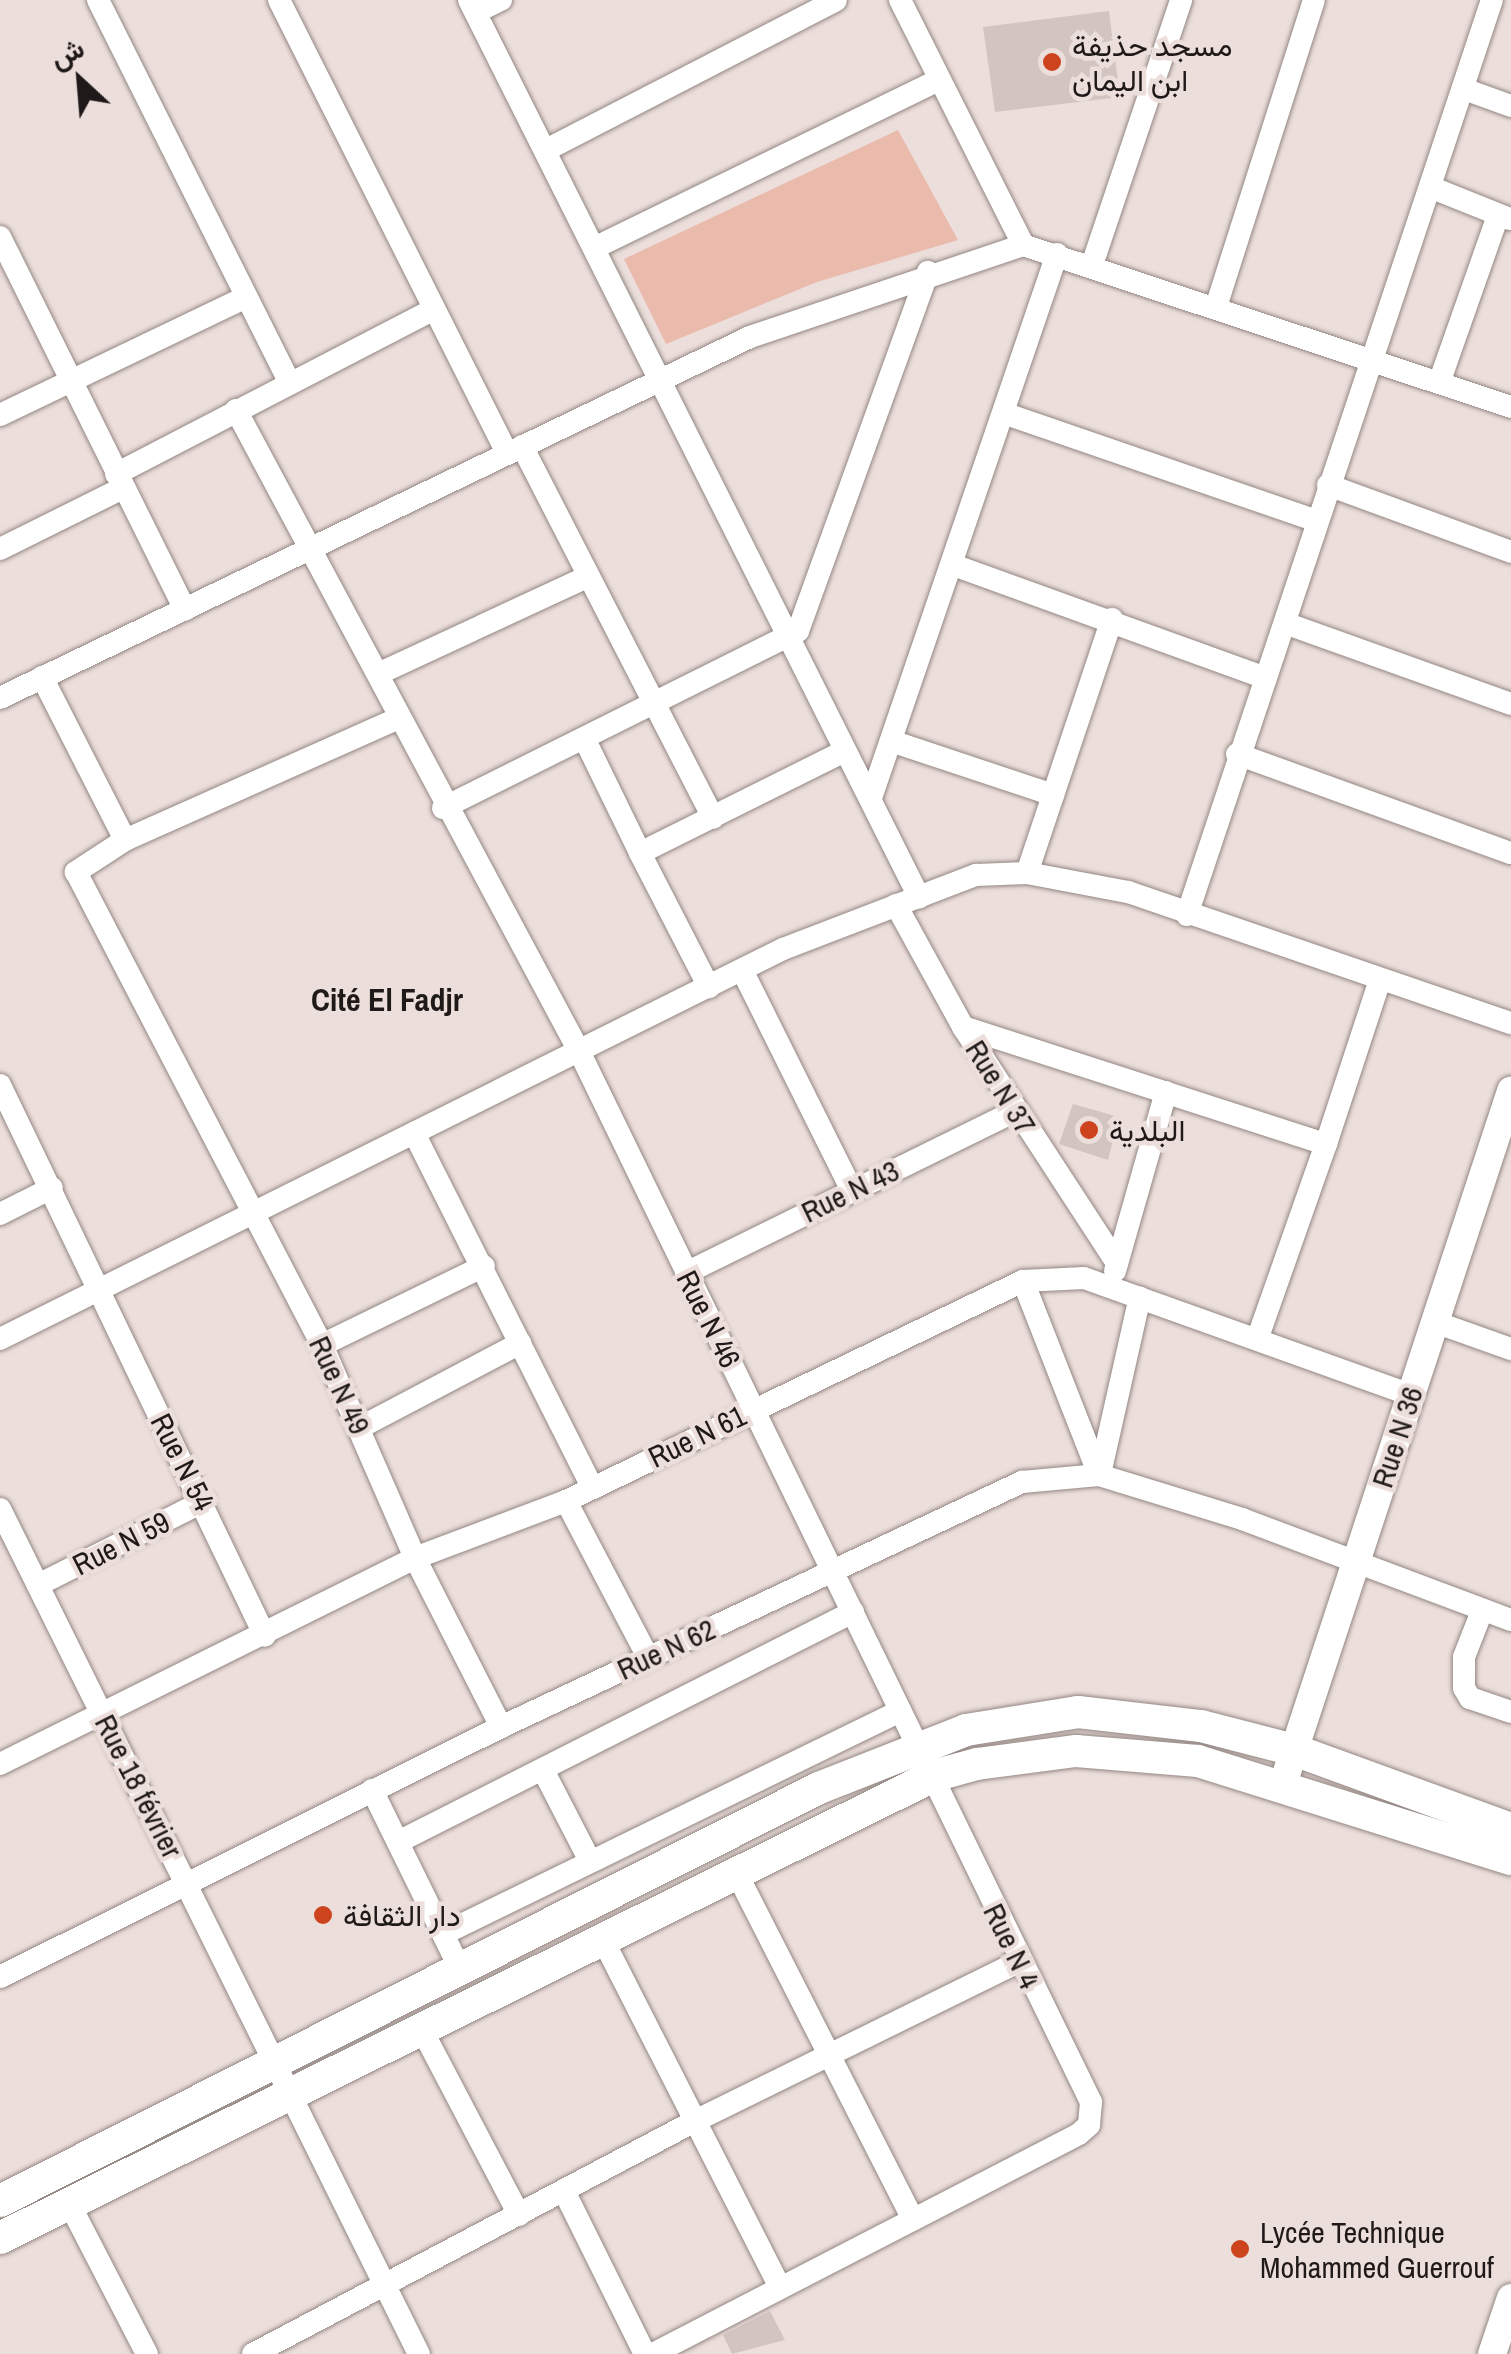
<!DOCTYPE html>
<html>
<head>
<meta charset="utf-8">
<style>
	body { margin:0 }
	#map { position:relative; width:1511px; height:2354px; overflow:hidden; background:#ecdeda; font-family:"Archivo Narrow",Vazirmatn,sans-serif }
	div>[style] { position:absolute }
	.green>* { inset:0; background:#eabaad }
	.building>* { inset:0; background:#d2c5c1 }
	.roads { filter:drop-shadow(0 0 2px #938783) drop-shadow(0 0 2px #938783) }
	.minor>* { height:22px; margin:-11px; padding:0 11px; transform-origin:11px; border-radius:11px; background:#fff }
	.tertiary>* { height:28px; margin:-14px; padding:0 14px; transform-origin:14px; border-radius:14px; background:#fff }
	.secondary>* { height:32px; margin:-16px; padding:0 16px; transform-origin:16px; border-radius:16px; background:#fff }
	.dots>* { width:28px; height:28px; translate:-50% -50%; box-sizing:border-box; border:5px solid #ecdeda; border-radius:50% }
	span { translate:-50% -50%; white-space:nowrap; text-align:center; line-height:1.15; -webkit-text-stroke:9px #ecdeda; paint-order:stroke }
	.poi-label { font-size:30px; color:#1f1a19 }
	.left { translate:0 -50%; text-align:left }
	.street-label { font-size:30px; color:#1f1a19 }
	.neighbourhood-label { font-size:32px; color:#1f1a19; font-weight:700 }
	.north { position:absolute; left:30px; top:30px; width:100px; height:100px; -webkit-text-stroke:8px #ecdeda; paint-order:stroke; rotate:334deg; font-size:28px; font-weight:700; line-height:40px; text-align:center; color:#1f1a19 }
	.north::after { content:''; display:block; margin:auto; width:35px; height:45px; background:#1f1a19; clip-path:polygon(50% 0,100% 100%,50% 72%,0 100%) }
</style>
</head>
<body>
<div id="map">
	<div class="green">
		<div style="clip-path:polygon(898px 130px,958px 240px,817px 282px,666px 344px,624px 259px)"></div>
	</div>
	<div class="building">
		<div style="clip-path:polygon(1109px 11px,1120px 97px,995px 112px,983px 27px)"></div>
		<div style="clip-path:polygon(1073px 1104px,1119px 1117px,1108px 1160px,1059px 1144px)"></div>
		<div style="clip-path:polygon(770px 2311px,785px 2340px,732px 2354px,723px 2335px)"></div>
	</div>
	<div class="roads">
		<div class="minor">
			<div style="left:98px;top:0;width:426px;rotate:63.4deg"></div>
			<div style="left:279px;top:0;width:507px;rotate:63.28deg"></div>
			<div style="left:469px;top:0;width:1004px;rotate:63.36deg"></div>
			<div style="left:900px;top:0;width:274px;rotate:63.3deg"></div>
			<div style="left:476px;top:12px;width:28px;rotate:-26deg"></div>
			<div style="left:1464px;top:89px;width:50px;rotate:19.9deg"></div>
			<div style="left:546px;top:150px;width:326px;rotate:-27.3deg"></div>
			<div style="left:1430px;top:187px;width:86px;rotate:21.8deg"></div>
			<div style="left:0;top:237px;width:416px;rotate:63.6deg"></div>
			<div style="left:594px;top:248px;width:383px;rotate:-26deg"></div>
			<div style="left:1092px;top:265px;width:280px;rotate:-71.4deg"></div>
			<div style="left:1216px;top:307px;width:322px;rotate:-72.3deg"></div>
			<div style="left:1439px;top:383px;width:178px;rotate:-70.6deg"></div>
			<div style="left:236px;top:410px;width:729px;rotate:61.85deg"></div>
			<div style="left:580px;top:1053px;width:1167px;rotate:64.03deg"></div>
			<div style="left:1091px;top:2102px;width:23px;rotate:95deg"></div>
			<div style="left:1089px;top:2125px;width:13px;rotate:138deg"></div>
			<div style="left:1079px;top:2134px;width:479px;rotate:152.7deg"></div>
			<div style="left:1006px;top:414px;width:326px;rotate:19deg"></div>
			<div style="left:0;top:415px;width:273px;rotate:-25.6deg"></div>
			<div style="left:522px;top:446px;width:418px;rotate:62.8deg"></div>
			<div style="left:116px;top:474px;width:358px;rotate:-27.4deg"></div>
			<div style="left:1328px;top:485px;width:195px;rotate:20.1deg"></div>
			<div style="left:0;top:549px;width:137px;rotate:-26.4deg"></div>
			<div style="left:956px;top:566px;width:326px;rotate:19.9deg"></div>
			<div style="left:1285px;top:623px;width:240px;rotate:19.7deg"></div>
			<div style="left:378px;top:674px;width:228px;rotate:-24.9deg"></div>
			<div style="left:42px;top:677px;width:183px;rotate:63deg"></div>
			<div style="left:0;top:698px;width:832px;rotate:-25.7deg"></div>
			<div style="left:750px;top:337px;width:288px;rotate:-18.6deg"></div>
			<div style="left:1023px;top:245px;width:514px;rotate:18.36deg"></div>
			<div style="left:399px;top:718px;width:300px;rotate:156deg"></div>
			<div style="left:125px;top:840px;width:59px;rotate:146.9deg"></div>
			<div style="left:76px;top:872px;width:533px;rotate:62.52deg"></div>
			<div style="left:322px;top:1345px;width:232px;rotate:66.4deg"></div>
			<div style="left:415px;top:1558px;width:190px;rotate:63deg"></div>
			<div style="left:585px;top:740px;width:126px;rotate:64deg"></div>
			<div style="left:640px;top:853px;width:229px;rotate:-26.5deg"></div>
			<div style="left:891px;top:741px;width:171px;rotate:18.4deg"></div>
			<div style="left:1237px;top:754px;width:291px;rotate:19.9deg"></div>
			<div style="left:871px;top:798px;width:575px;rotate:-71.12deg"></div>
			<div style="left:443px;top:808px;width:397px;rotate:-26.5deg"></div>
			<div style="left:798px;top:631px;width:382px;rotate:-70.1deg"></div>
			<div style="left:640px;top:853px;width:151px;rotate:62.8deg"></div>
			<div style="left:1027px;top:873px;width:268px;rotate:-71.5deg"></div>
			<div style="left:896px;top:905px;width:139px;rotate:61.2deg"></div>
			<div style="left:963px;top:1027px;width:282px;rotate:56.9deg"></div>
			<div style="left:1187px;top:915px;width:964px;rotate:-71.57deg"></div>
			<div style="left:742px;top:970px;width:245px;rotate:63.5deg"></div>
			<div style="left:963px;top:1027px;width:381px;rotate:17.9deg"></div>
			<div style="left:1326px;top:1144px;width:169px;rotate:-71.8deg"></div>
			<div style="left:0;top:1085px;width:611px;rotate:64.32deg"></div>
			<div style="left:414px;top:1133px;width:396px;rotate:63.3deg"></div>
			<div style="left:0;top:1214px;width:58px;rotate:-26.6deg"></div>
			<div style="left:1115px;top:1271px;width:186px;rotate:-74.1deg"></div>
			<div style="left:686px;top:1273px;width:367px;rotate:-26.2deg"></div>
			<div style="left:1023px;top:1281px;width:208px;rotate:68.6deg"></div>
			<div style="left:1435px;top:1322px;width:81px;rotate:19.6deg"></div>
			<div style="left:1258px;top:1337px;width:205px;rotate:-70.6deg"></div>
			<div style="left:0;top:1339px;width:875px;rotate:-26.48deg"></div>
			<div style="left:783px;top:949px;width:207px;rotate:-21deg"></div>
			<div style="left:976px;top:875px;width:51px;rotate:-2.2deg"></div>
			<div style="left:1027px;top:873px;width:103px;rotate:10.7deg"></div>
			<div style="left:1128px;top:892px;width:405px;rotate:18.9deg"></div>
			<div style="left:322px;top:1345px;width:180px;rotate:-26deg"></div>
			<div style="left:361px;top:1427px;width:180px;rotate:-27.8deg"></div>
			<div style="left:1100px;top:1474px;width:181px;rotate:-77.3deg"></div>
			<div style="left:566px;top:1501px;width:176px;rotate:62.3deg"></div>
			<div style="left:0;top:1509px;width:943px;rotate:63.63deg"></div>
			<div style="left:38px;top:1585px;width:186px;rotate:-26.8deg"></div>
			<div style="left:1482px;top:1611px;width:49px;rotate:111.4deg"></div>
			<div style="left:1464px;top:1657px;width:31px;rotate:90deg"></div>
			<div style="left:1464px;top:1688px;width:12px;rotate:59deg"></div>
			<div style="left:1470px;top:1698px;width:43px;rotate:18.9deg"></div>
			<div style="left:0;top:1764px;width:463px;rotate:-26.4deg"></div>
			<div style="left:415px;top:1558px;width:161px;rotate:-20.7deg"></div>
			<div style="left:566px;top:1501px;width:507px;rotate:-25.71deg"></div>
			<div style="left:1023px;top:1281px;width:61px;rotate:-2.8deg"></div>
			<div style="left:1084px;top:1278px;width:347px;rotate:19.7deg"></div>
			<div style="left:543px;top:1770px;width:102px;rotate:62.7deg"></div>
			<div style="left:372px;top:1790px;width:202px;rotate:63.8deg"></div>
			<div style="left:398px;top:1842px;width:510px;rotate:-26.82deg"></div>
			<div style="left:736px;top:1872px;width:390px;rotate:63deg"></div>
			<div style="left:443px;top:1934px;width:509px;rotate:-26.01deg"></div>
			<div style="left:602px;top:1938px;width:392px;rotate:63deg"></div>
			<div style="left:0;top:1977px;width:560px;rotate:-26.52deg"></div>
			<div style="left:501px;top:1727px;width:576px;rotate:-25.19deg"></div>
			<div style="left:1022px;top:1482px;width:77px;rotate:-5.2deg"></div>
			<div style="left:1099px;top:1475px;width:150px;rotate:17.1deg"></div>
			<div style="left:1242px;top:1519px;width:287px;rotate:20.6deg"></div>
			<div style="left:421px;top:2028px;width:211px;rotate:62.3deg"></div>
			<div style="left:564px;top:2191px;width:182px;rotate:63.6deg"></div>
			<div style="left:69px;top:2203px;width:170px;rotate:62.7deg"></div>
			<div style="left:253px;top:2354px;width:497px;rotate:-27.8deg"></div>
			<div style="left:693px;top:2122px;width:362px;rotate:-26.2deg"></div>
		</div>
		<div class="tertiary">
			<div style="left:1283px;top:1784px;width:730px;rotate:-71.79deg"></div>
			<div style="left:1492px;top:2354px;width:59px;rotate:-71.3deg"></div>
		</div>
		<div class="secondary">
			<div style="left:0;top:2201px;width:917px;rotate:-26.76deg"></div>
			<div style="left:819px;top:1788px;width:158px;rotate:-21.5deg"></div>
			<div style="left:966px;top:1730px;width:113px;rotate:-9.1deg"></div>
			<div style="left:1078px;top:1712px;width:124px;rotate:6.5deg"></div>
			<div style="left:1201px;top:1726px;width:96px;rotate:14.5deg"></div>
			<div style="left:1294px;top:1750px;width:231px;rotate:20deg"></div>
			<div style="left:0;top:2238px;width:1041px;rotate:-26.34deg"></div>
			<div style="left:933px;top:1776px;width:46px;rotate:-15.3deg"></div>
			<div style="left:977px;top:1764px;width:100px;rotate:-7.5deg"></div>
			<div style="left:1076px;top:1751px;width:122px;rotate:4.7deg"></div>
			<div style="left:1198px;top:1761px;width:328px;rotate:17.4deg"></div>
		</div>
	</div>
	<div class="dots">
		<div style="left:1052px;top:62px;background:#cc431d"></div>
		<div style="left:1089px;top:1130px;background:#cc431d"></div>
		<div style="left:323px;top:1915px;background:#cc431d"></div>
		<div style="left:1240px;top:2249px;background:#cc431d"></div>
	</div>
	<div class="poi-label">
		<span class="left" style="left:1072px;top:62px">مسجد حذيفة<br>ابن اليمان</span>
		<span class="left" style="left:1109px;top:1130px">البلدية</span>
		<span class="left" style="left:343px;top:1915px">دار الثقافة</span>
		<span class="left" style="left:1260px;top:2249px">Lycée Technique<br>Mohammed Guerrouf</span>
	</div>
	<div class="street-label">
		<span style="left:1001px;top:1087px;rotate:58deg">Rue N 37</span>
		<span style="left:850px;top:1191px;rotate:-26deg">Rue N 43</span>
		<span style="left:709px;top:1319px;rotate:63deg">Rue N 46</span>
		<span style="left:340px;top:1385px;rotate:65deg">Rue N 49</span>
		<span style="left:697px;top:1436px;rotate:-26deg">Rue N 61</span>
		<span style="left:1397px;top:1437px;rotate:-72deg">Rue N 36</span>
		<span style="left:183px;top:1462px;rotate:63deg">Rue N 54</span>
		<span style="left:121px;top:1543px;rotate:-27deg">Rue N 59</span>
		<span style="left:666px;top:1649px;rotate:-25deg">Rue N 62</span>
		<span style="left:139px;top:1786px;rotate:63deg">Rue 18 février</span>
		<span style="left:1012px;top:1946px;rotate:64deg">Rue N 4</span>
	</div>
	<div class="neighbourhood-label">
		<span style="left:387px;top:1000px">Cité El Fadjr</span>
	</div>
	<div class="north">ش</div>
</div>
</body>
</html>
